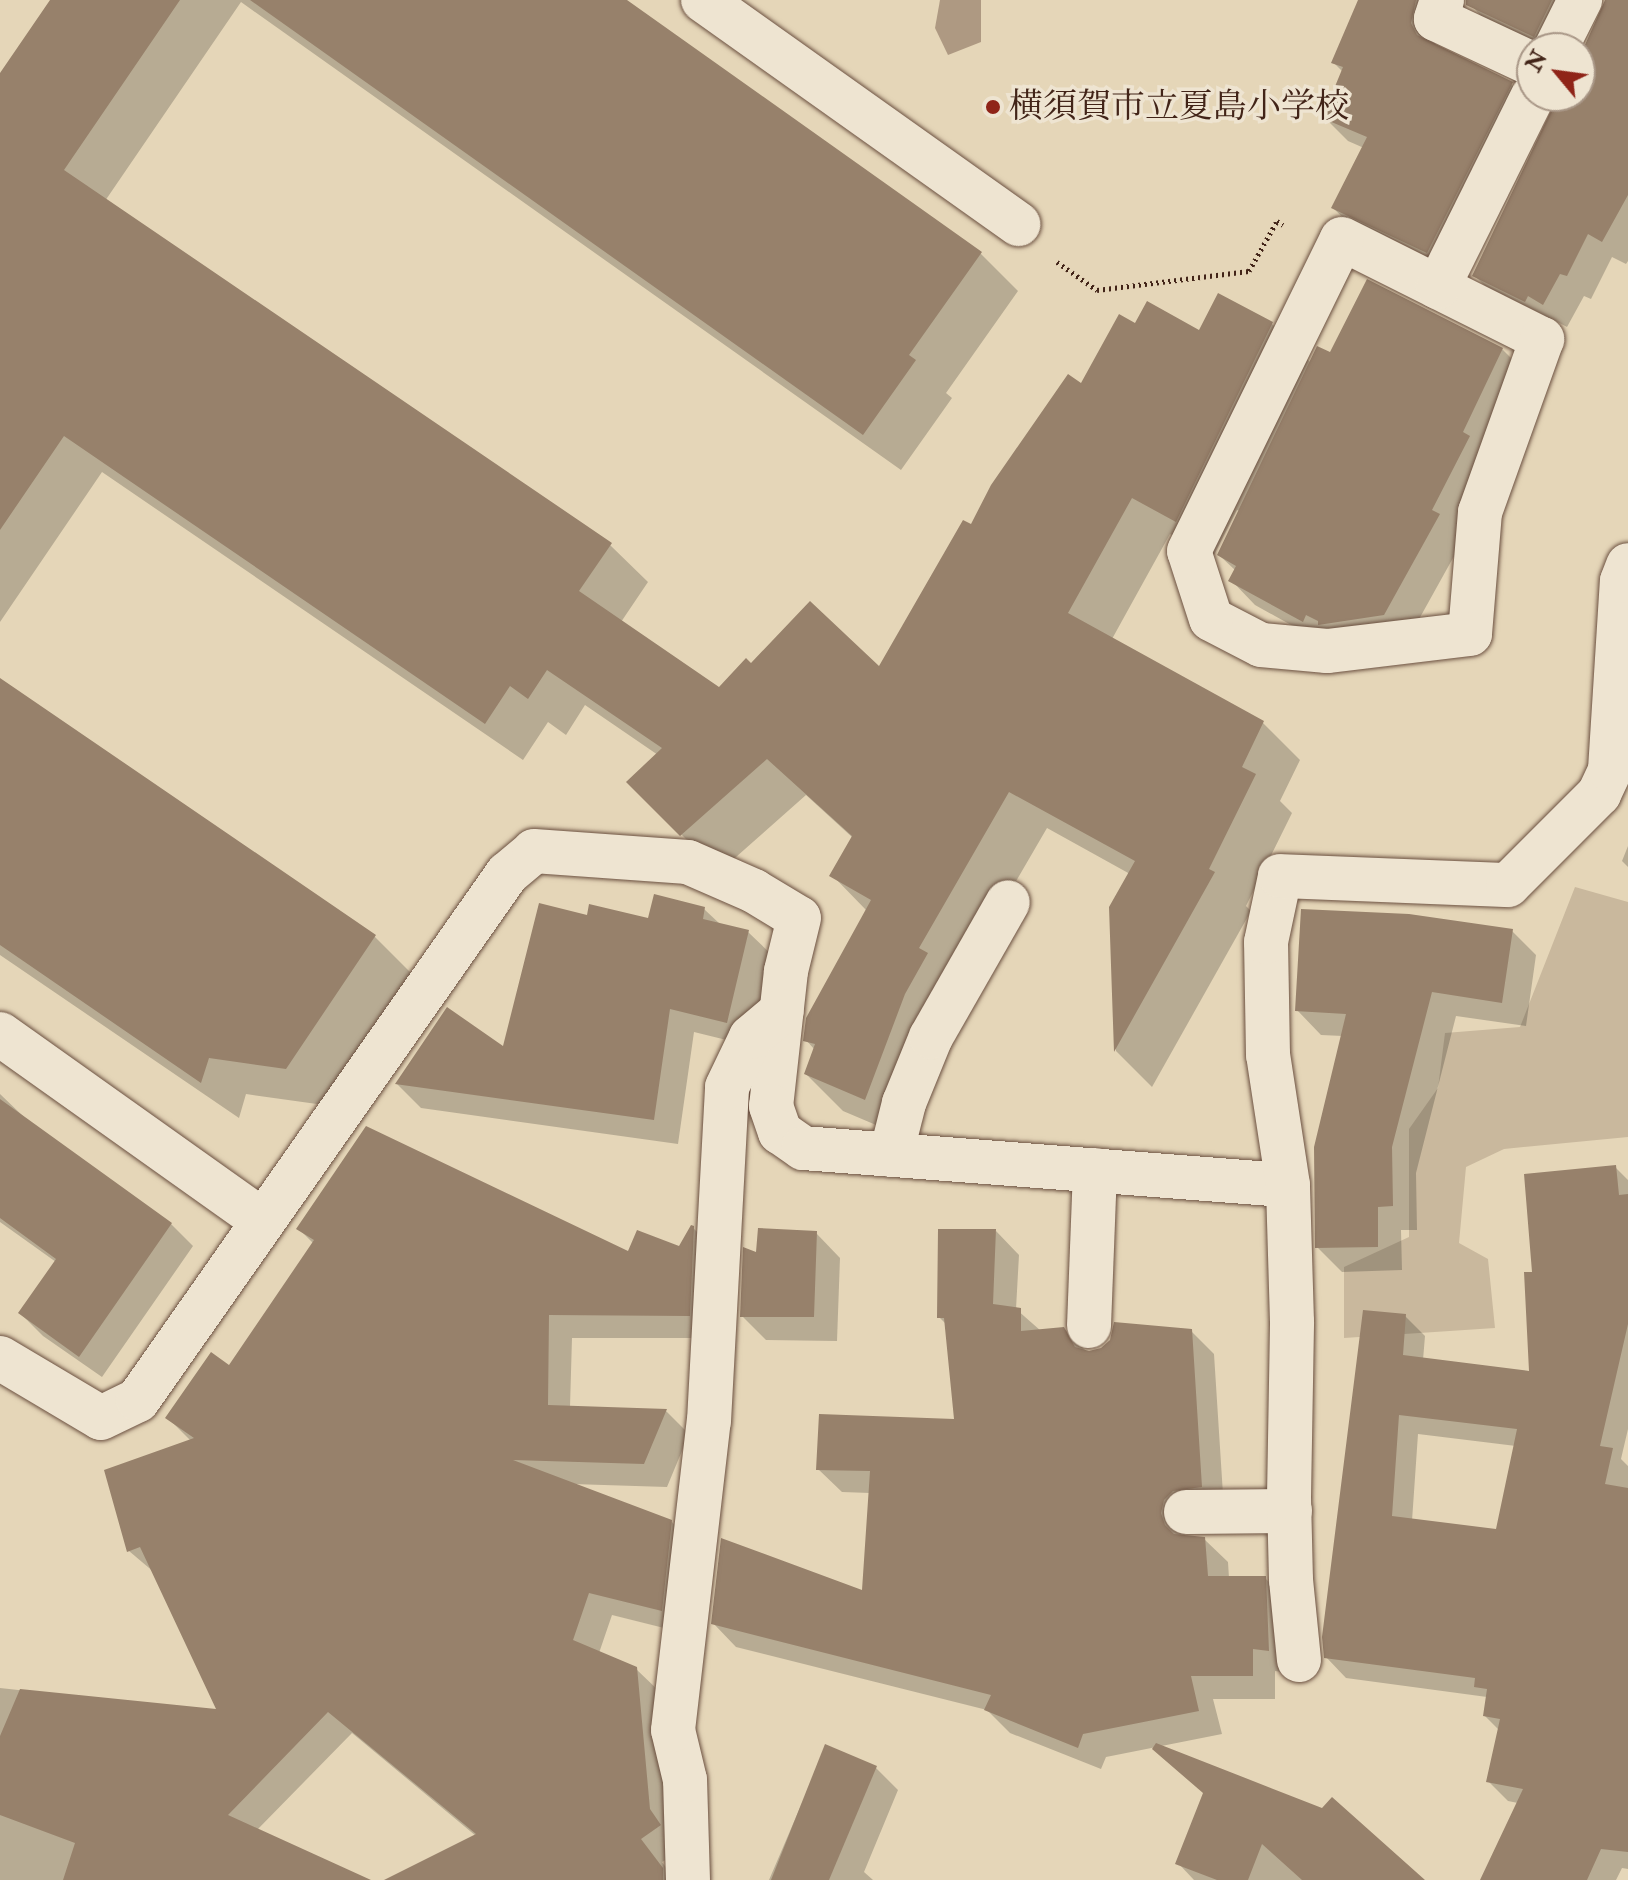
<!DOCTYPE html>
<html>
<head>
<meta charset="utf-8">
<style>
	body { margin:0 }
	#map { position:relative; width:1628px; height:1880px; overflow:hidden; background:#e5d6b8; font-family:"IM FELL Double Pica","Noto Serif JP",serif }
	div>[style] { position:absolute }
	.green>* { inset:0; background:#c9b89d }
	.water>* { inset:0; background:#ae9982 }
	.shadow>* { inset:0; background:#0003 }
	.building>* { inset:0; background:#97816b }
	.path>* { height:5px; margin-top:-2.5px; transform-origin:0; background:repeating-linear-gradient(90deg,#422418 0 2px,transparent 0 6px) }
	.roads { filter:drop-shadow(0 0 2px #6b5040) drop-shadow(0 0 2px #6b5040) }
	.minor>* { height:44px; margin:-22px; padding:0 22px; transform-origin:22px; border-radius:22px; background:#eee4d1 }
	.dots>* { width:22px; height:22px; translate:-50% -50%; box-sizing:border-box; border:4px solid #eee4d1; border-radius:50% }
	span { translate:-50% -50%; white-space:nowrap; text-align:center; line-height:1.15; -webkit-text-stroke:7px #eee4d1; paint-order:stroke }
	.poi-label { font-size:34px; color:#422418 }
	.left { translate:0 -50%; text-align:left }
	.north { position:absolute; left:1516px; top:32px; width:80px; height:80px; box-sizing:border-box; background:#eee4d1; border:2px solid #a99787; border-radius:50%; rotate:299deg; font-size:22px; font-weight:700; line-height:32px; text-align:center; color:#422418 }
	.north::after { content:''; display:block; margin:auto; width:28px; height:36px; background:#8f2418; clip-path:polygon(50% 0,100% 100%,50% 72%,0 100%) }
</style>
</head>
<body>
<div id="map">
	<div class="green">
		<div style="clip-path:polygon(1575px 887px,1628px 902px,1628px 1137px,1504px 1149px,1466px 1167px,1459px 1243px,1488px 1259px,1495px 1328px,1344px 1338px,1344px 1267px,1409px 1237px,1409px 1129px,1438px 1088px,1445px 1033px,1520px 1027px)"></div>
	</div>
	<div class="water">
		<div style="clip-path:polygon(940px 0,981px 0,981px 42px,948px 55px,935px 28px)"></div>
	</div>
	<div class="shadow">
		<div style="clip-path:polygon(52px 0,623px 0,981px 254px,1018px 291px,946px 393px,952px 398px,901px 470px,241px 2px,105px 201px,610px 545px,648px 582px,621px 622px,719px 690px,752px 666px,880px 669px,972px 527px,1082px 386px,1136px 326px,1199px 333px,1219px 296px,1272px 324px,1311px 363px,1330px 355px,1502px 349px,1527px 374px,1463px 540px,1408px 639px,1327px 645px,1255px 605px,1231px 580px,1236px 571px,1219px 555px,1240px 511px,1237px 510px,1213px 557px,1170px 534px,1112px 639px,1263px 723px,1300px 760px,1280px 801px,1292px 813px,1246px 906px,1251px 911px,1152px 1087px,1116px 1051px,1111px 907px,1130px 874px,1047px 828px,956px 984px,902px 1136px,843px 1111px,806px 1074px,815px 1050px,806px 1040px,867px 911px,832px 875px,853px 838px,806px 795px,719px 872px,629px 782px,658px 755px,585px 705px,566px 735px,548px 722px,523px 760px,102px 472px,0 622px,0 77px)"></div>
		<div style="clip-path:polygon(1360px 0,1459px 0,1435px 37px,1435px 46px,1511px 84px,1535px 108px,1451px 276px,1357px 231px,1333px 208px,1364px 148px,1348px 141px,1325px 118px,1343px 72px,1334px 63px)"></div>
		<div style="clip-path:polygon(1467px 0,1598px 0,1533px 48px,1492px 29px)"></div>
		<div style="clip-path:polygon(1607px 0,1628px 0,1628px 261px,1626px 264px,1612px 257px,1591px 299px,1584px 296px,1567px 327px,1552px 319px,1549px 325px,1498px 299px,1474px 275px,1559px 96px,1580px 96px,1580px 60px)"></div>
		<div style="clip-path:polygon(0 681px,374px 936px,412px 974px,324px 1105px,246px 1094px,239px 1118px,0 955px)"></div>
		<div style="clip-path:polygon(1628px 846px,1628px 867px,1622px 861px)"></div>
		<div style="clip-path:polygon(704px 909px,721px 925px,748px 932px,773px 956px,751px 1046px,694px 1032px,678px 1144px,421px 1108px,397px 1084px,504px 1049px,589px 917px,650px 921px)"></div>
		<div style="clip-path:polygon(1512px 931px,1536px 955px,1526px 1026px,1456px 1016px,1416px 1173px,1417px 1230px,1401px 1230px,1402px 1270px,1342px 1272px,1317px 1247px,1343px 1036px,1321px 1035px,1297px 1010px)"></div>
		<div style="clip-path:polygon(0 1094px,25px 1118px,171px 1224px,193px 1246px,102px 1377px,43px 1336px,20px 1313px,56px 1262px,0 1222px)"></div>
		<div style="clip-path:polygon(evenodd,1615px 1167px,1628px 1180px,1628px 1429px,1621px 1459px,1628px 1466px,1628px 1869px,1622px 1868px,1616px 1880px,1482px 1880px,1518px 1803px,1508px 1801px,1488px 1781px,1500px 1731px,1485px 1716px,1487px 1697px,1346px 1678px,1326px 1657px,1405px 1316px,1425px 1336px,1423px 1360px,1532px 1373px,1534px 1273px,1615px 1167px,1418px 1434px,1516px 1446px,1497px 1531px,1412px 1521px,1418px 1434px)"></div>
		<div style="clip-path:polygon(693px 1228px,717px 1251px,712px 1338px,572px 1338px,570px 1407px,666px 1411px,689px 1434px,667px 1487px,572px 1484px,671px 1521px,694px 1545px,684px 1633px,612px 1615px,599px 1653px,636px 1669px,660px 1692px,683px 1849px,662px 1862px,675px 1880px,389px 1880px,476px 1836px,352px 1733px,257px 1830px,366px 1880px,0 1880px,0 1688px,219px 1712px,155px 1573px,129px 1551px,191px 1441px,167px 1417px,230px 1368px,314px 1244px,299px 1229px,629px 1253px,680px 1249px)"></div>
		<div style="clip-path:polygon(996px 1231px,1019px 1255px,1016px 1309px,1041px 1331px,1064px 1329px,1087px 1352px,1191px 1331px,1214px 1354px,1224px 1510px,1187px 1524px,1184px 1537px,1204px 1539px,1228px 1562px,1229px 1578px,1265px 1578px,1288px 1602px,1291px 1673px,1275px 1671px,1275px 1699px,1213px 1699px,1222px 1734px,1106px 1757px,1101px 1769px,1010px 1733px,987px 1710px,736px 1647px,713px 1623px,864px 1593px,870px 1493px,842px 1492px,818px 1469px,956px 1422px,946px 1324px,939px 1317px)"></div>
		<div style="clip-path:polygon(816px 1233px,840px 1258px,837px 1341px,766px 1340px,742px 1316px,758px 1255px)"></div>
		<div style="clip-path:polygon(826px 1747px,875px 1767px,898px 1790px,864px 1872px,873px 1880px,769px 1880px)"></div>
		<div style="clip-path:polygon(1215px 1768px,1422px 1880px,1194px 1880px,1178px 1863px)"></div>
	</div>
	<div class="building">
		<div style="clip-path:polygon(50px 0,180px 0,64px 170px,612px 543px,579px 591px,719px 687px,746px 658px,751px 663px,810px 601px,879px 666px,963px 520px,971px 524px,991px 485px,1068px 374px,1081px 383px,1119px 314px,1135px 323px,1147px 301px,1199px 330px,1218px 293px,1273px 322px,1176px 522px,1132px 498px,1068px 613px,1264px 721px,1242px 767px,1256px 774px,1209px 869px,1215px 872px,1114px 1052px,1109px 907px,1135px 861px,1009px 792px,919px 948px,928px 953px,905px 994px,865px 1100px,804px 1074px,815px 1044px,803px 1041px,806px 1018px,871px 900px,829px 876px,852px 836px,767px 759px,680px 836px,626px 782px,662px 748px,547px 670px,528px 699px,510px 686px,485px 724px,64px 436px,0 530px,0 73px)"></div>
		<div style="clip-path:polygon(250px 0,627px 0,982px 252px,909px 355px,916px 360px,863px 435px)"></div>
		<div style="clip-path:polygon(1358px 0,1416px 0,1411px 23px,1417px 35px,1513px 82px,1427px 253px,1331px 208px,1367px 137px,1322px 118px,1343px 67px,1331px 63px)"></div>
		<div style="clip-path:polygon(1466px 0,1552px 0,1534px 37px,1466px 5px)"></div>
		<div style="clip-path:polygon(1605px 0,1628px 0,1628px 195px,1602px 242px,1588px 234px,1567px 276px,1560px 274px,1543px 305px,1528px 296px,1525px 302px,1472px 276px,1558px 96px,1580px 96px,1580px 56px)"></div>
		<div style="clip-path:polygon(1367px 279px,1503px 348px,1463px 432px,1470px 436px,1432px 510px,1440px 514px,1384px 615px,1318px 625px,1318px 621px,1306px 615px,1303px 622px,1228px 581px,1236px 566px,1217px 555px,1317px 346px,1330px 352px)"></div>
		<div style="clip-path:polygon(0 678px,376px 935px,286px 1069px,209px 1058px,201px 1083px,0 945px)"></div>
		<div style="clip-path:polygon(654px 894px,705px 907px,703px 919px,749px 930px,727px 1023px,670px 1009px,654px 1120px,395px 1084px,447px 1007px,503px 1046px,539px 903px,587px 915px,589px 904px,648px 918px)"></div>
		<div style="clip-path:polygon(1301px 909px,1409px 914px,1513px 929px,1502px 1003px,1432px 992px,1392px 1147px,1393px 1206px,1378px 1207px,1378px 1247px,1315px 1248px,1314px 1147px,1346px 1014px,1295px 1011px)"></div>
		<div style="clip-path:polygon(0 1099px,172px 1223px,79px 1357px,18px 1313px,56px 1259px,0 1218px)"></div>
		<div style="clip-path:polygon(366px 1126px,628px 1251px,637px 1230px,679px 1246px,691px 1225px,694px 1226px,690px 1316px,549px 1315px,548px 1405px,667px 1409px,644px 1464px,513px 1460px,672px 1520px,662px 1611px,589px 1593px,573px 1640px,637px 1667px,650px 1809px,661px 1825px,641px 1839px,663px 1868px,663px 1880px,384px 1880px,476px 1834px,328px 1712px,228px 1815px,371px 1880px,63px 1880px,75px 1843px,0 1815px,0 1736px,20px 1689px,216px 1709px,140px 1547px,127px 1552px,104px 1470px,194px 1438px,165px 1418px,211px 1352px,229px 1365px,314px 1240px,296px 1229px)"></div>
		<div style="clip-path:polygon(evenodd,1616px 1165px,1619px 1195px,1628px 1194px,1628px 1324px,1600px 1446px,1613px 1448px,1605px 1484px,1628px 1488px,1628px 1852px,1601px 1849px,1587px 1880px,1480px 1880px,1523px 1789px,1486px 1782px,1500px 1719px,1483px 1716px,1487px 1689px,1474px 1687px,1475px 1678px,1324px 1658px,1322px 1637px,1363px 1310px,1406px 1314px,1403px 1355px,1529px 1371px,1524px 1272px,1532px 1272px,1524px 1174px,1616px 1165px,1399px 1415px,1517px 1429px,1496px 1529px,1392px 1516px,1399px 1415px)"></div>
		<div style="clip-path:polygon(758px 1228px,817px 1231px,814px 1317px,740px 1317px,743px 1247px,756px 1252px)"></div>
		<div style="clip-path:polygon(938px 1229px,996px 1229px,993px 1304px,1021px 1308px,1021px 1331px,1064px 1327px,1075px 1347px,1089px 1351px,1101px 1348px,1110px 1340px,1114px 1322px,1192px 1329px,1202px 1487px,1173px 1491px,1164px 1500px,1161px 1513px,1165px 1525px,1174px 1534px,1205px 1537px,1208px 1576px,1266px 1576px,1269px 1651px,1253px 1649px,1253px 1676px,1191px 1676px,1199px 1711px,1083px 1734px,1078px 1748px,984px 1710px,991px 1695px,711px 1624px,721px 1538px,862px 1590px,870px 1471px,816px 1470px,819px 1414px,954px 1419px,944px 1318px,937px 1318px)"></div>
		<div style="clip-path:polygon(1156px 1743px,1322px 1808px,1332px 1797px,1425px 1880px,1302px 1880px,1262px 1844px,1248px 1880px,1217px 1880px,1175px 1864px,1203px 1793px,1152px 1749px)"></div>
		<div style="clip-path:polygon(825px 1744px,877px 1766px,829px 1880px,771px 1880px)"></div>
	</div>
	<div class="path">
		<div style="left:1057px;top:262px;width:49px;rotate:35deg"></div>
		<div style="left:1097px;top:290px;width:153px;rotate:-7.1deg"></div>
		<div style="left:1249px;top:271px;width:57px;rotate:-60.8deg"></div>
		<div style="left:1277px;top:221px;width:7px;rotate:34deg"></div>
	</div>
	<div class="roads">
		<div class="minor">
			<div style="left:703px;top:0;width:387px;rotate:35.4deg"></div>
			<div style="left:1442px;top:0;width:20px;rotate:108deg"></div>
			<div style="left:1436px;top:19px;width:106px;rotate:25.1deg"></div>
			<div style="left:1556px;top:48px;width:54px;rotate:-63.4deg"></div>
			<div style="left:1342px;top:239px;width:224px;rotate:26.6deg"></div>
			<div style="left:1542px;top:339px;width:184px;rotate:109.7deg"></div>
			<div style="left:1480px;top:512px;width:122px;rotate:94.7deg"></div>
			<div style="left:1470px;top:634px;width:144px;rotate:173.2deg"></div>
			<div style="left:1327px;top:651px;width:66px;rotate:-174.8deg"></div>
			<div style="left:1261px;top:645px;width:56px;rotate:-152.5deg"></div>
			<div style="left:1211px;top:619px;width:71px;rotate:-107.9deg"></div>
			<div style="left:1189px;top:551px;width:347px;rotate:-63.9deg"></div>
			<div style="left:1438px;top:287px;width:213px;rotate:-63.6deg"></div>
			<div style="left:0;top:1034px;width:321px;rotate:35.4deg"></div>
			<div style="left:891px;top:1155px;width:54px;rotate:-76deg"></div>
			<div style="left:904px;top:1103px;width:71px;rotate:-67.8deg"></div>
			<div style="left:931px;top:1037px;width:155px;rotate:-60.3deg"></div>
			<div style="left:1089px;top:1326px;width:156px;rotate:-87.8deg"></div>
			<div style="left:0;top:1358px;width:117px;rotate:30.7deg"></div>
			<div style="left:101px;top:1418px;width:41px;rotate:-25.9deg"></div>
			<div style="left:138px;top:1400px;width:643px;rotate:-54.95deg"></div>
			<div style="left:507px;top:874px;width:35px;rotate:-40deg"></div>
			<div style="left:534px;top:851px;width:154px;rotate:4.1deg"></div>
			<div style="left:688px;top:862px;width:72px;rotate:23.7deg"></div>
			<div style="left:754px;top:891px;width:52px;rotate:31deg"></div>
			<div style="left:799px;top:918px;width:55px;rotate:103.8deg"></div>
			<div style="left:786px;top:971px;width:136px;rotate:96.3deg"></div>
			<div style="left:771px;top:1106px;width:28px;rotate:71deg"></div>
			<div style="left:780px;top:1132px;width:28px;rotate:35deg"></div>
			<div style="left:803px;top:1148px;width:486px;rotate:4.4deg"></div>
			<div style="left:1186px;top:1512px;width:104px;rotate:-0.6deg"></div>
			<div style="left:1299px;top:1660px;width:80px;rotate:-95.7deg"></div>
			<div style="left:1291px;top:1580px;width:83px;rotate:-91.4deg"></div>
			<div style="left:1289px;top:1497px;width:175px;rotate:-89deg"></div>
			<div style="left:1292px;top:1322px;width:137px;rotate:-91.7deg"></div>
			<div style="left:1288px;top:1185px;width:132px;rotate:-98.7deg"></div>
			<div style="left:1268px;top:1055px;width:113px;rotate:-91deg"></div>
			<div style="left:1266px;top:942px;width:67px;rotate:-78deg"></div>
			<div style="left:1280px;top:876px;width:228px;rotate:2.3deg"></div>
			<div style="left:1508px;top:885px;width:129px;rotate:-45deg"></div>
			<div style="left:1599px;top:794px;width:26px;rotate:-65deg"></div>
			<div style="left:1610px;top:770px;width:189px;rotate:-86.4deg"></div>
			<div style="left:1622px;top:581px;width:17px;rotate:-69deg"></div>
			<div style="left:688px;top:1880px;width:100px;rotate:-91.7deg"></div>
			<div style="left:685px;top:1780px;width:51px;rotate:-103.5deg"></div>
			<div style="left:673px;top:1730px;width:311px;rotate:-83.4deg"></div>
			<div style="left:709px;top:1421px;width:334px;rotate:-86.9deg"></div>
			<div style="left:727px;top:1087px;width:55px;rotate:-64.4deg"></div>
			<div style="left:751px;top:1037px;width:40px;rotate:-40deg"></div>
		</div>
	</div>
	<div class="dots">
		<div style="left:993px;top:107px;background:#8f2418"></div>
	</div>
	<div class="poi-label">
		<span class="left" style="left:1009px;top:107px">横須賀市立夏島小学校</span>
	</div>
	<div class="north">N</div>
</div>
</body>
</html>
